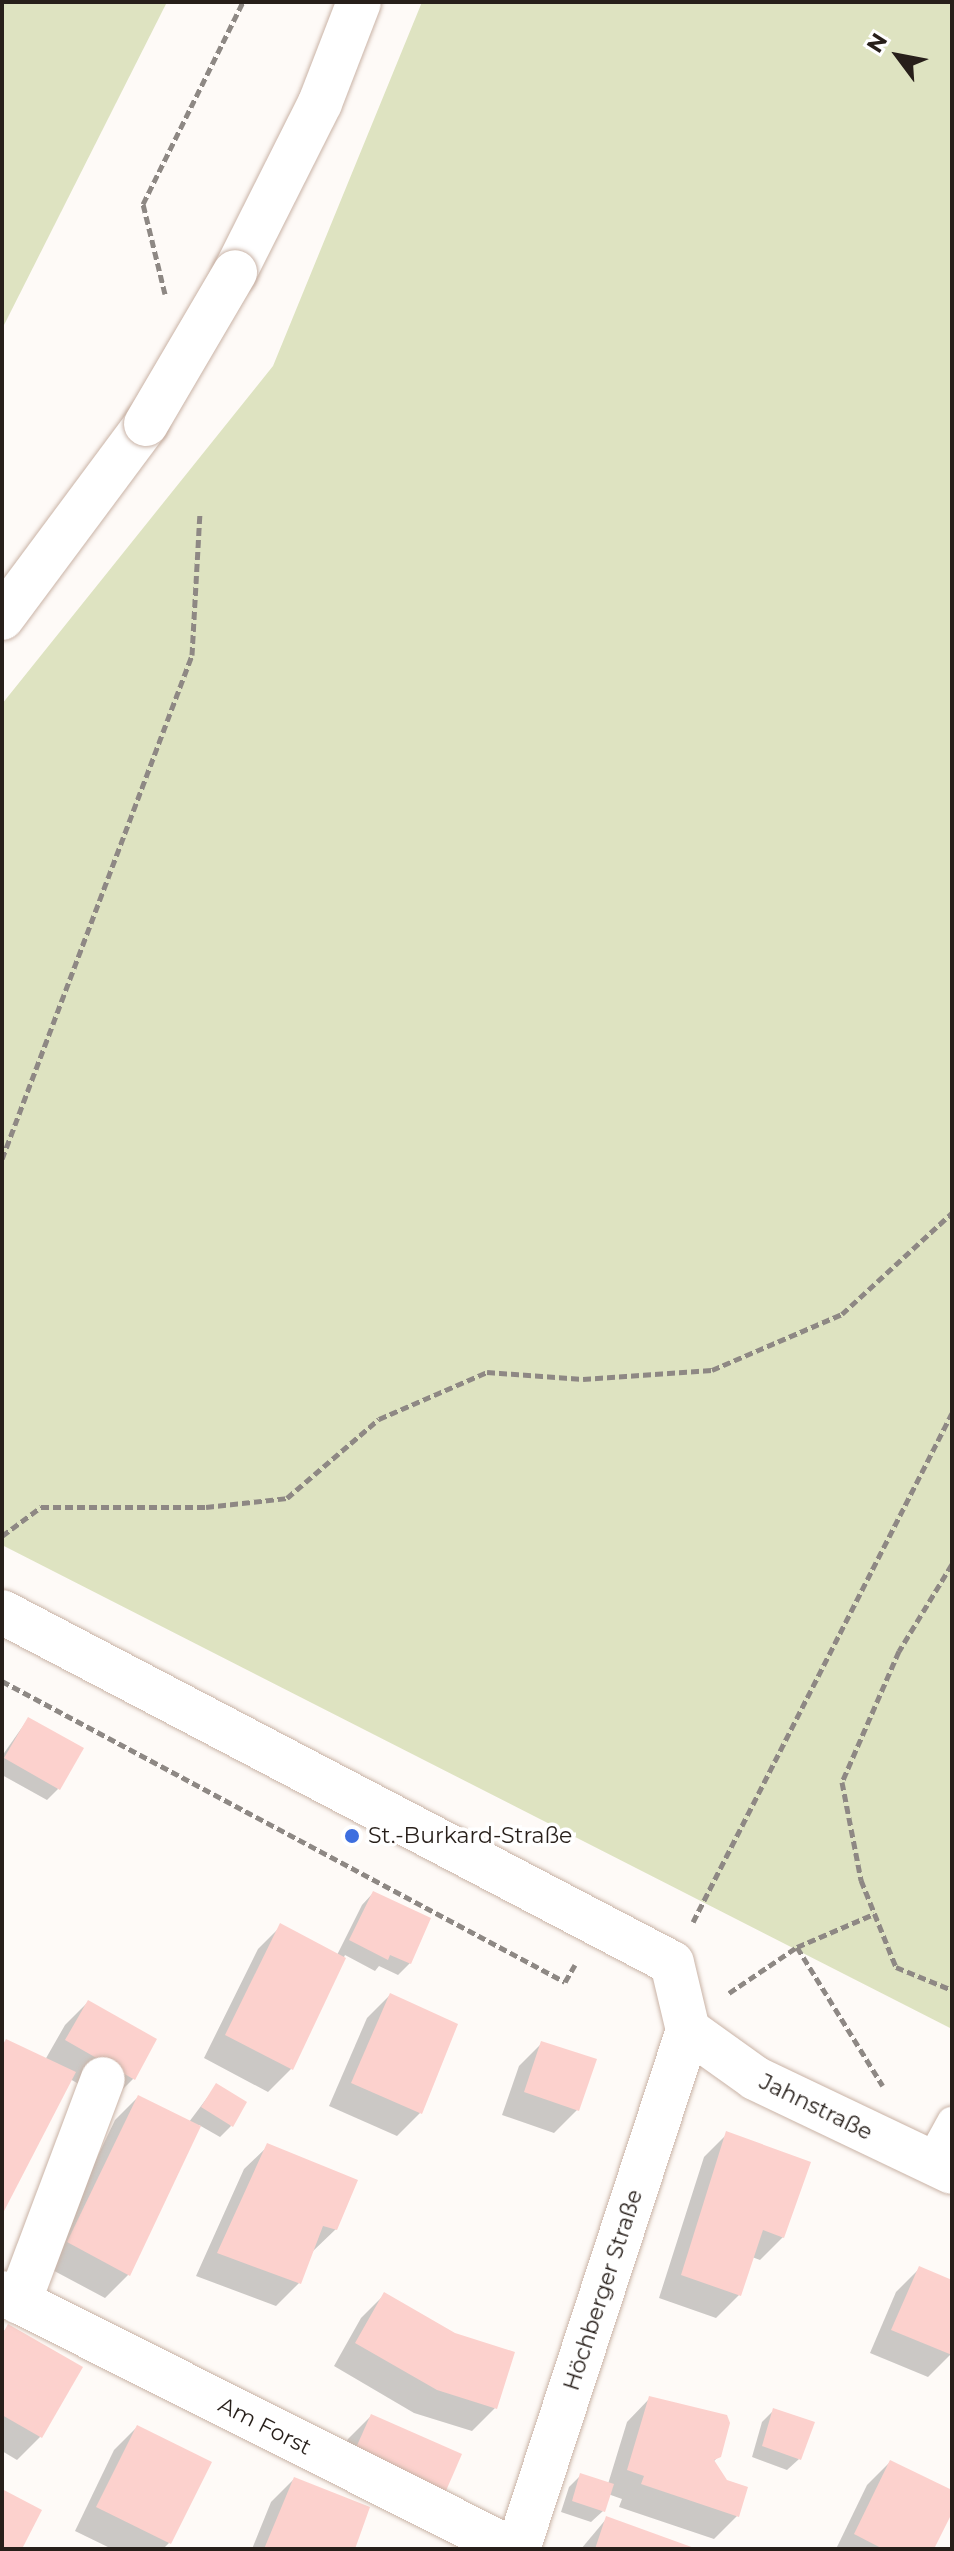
<!DOCTYPE html>
<html>
<head>
<meta charset="utf-8">
<style>
	body { margin:0 }
	#map { position:relative; width:954px; height:2551px; overflow:hidden; background:#fefaf7; font-family:Montserrat,sans-serif }
	div>[style] { position:absolute }
	.green>* { inset:0; background:#dee3c1 }
	.shadow>* { inset:0; background:#0003 }
	.building>* { inset:0; background:#fcd1cd }
	.path>* { height:5px; margin-top:-2.5px; transform-origin:0; background:repeating-linear-gradient(90deg,#8e8884 0 8px,transparent 0 12px) }
	.roads { filter:drop-shadow(0 0 2px #c9b3a6) drop-shadow(0 0 2px #c9b3a6) }
	.service>* { height:30px; margin:-15px; padding:0 15px; transform-origin:15px; border-radius:15px; background:#fff }
	.minor>* { height:44px; margin:-22px; padding:0 22px; transform-origin:22px; border-radius:22px; background:#fff }
	.secondary>* { height:44px; margin:-22px; padding:0 22px; transform-origin:22px; border-radius:22px; background:#fff }
	.bridges { filter:drop-shadow(0 0 2px #c9b3a6) drop-shadow(0 0 2px #c9b3a6) }
	.secondary-bridge>* { height:44px; margin:-22px; padding:0 22px; transform-origin:22px; border-radius:22px; background:#fff }
	.dots>* { width:22px; height:22px; translate:-50% -50%; box-sizing:border-box; border:4px solid #fff; border-radius:50% }
	span { translate:-50% -50%; white-space:nowrap; text-align:center; line-height:1.15; -webkit-text-stroke:7px #fff; paint-order:stroke }
	.poi-label { font-size:22px; color:#271f1a }
	.left { translate:0 -50%; text-align:left }
	.street-label { font-size:22px; color:#271f1a }
	.frame { position:absolute; inset:0; border:4px solid #271f1a; pointer-events:none }
	.north { position:absolute; left:858px; top:16px; width:80px; height:80px; -webkit-text-stroke:6px #fff; paint-order:stroke; rotate:302deg; font-size:22px; font-weight:700; line-height:32px; text-align:center; color:#271f1a }
	.north::after { content:''; display:block; margin:auto; width:28px; height:36px; background:#271f1a; clip-path:polygon(50% 0,100% 100%,50% 72%,0 100%) }
</style>
</head>
<body>
<div id="map">
	<div class="green">
		<div style="clip-path:polygon(2px 2px,167px 2px,2px 329px)"></div>
		<div style="clip-path:polygon(422px 2px,952px 2px,952px 2029px,2px 1545px,2px 704px,273px 366px)"></div>
	</div>
	<div class="shadow">
		<div style="clip-path:polygon(28px 1719px,58px 1789px,47px 1800px,2px 1775px,2px 1756px)"></div>
		<div style="clip-path:polygon(373px 1893px,410px 1963px,398px 1975px,379px 1966px,375px 1971px,345px 1955px,291px 2069px,268px 2092px,204px 2058px,258px 1949px,281px 1926px,337px 1955px,362px 1905px)"></div>
		<div style="clip-path:polygon(390px 1995px,420px 2113px,397px 2136px,329px 2106px,367px 2018px)"></div>
		<div style="clip-path:polygon(88px 2002px,155px 2040px,133px 2079px,110px 2102px,70px 2079px,2px 2211px,2px 2046px,6px 2042px,45px 2060px,65px 2025px)"></div>
		<div style="clip-path:polygon(542px 2043px,577px 2110px,554px 2133px,502px 2115px,519px 2066px)"></div>
		<div style="clip-path:polygon(216px 2086px,231px 2126px,220px 2137px,199px 2125px,128px 2275px,105px 2298px,45px 2266px,115px 2120px,138px 2097px,189px 2122px)"></div>
		<div style="clip-path:polygon(727px 2134px,783px 2237px,760px 2260px,752px 2257px,739px 2295px,716px 2318px,659px 2298px,704px 2157px)"></div>
		<div style="clip-path:polygon(268px 2146px,336px 2229px,312px 2252px,299px 2283px,276px 2306px,196px 2276px,244px 2169px)"></div>
		<div style="clip-path:polygon(919px 2269px,952px 2283px,952px 2353px,928px 2377px,870px 2353px,896px 2292px)"></div>
		<div style="clip-path:polygon(384px 2295px,495px 2408px,472px 2431px,414px 2413px,334px 2366px,361px 2318px)"></div>
		<div style="clip-path:polygon(9px 2326px,40px 2437px,17px 2460px,2px 2451px,2px 2333px)"></div>
		<div style="clip-path:polygon(650px 2398px,719px 2456px,713px 2462px,725px 2481px,746px 2488px,737px 2516px,714px 2539px,619px 2507px,622px 2499px,608px 2494px,603px 2511px,591px 2522px,561px 2512px,569px 2487px,580px 2476px,608px 2484px,627px 2422px)"></div>
		<div style="clip-path:polygon(774px 2410px,799px 2459px,787px 2470px,752px 2457px,762px 2422px)"></div>
		<div style="clip-path:polygon(371px 2416px,417px 2521px,330px 2482px,348px 2439px)"></div>
		<div style="clip-path:polygon(137px 2427px,169px 2543px,163px 2549px,112px 2549px,75px 2531px,114px 2450px)"></div>
		<div style="clip-path:polygon(890px 2462px,952px 2493px,952px 2508px,932px 2549px,836px 2549px,867px 2485px)"></div>
		<div style="clip-path:polygon(294px 2479px,352px 2549px,252px 2549px,271px 2502px)"></div>
		<div style="clip-path:polygon(607px 2518px,693px 2549px,581px 2549px)"></div>
	</div>
	<div class="building">
		<div style="clip-path:polygon(28px 1717px,84px 1748px,60px 1790px,4px 1758px)"></div>
		<div style="clip-path:polygon(373px 1891px,431px 1918px,411px 1964px,390px 1955px,388px 1960px,349px 1940px)"></div>
		<div style="clip-path:polygon(280px 1923px,346px 1958px,293px 2070px,225px 2035px)"></div>
		<div style="clip-path:polygon(390px 1993px,458px 2024px,422px 2114px,351px 2083px)"></div>
		<div style="clip-path:polygon(88px 2000px,157px 2039px,135px 2080px,65px 2040px)"></div>
		<div style="clip-path:polygon(6px 2039px,76px 2072px,2px 2215px,2px 2046px)"></div>
		<div style="clip-path:polygon(541px 2041px,597px 2059px,579px 2111px,524px 2092px)"></div>
		<div style="clip-path:polygon(216px 2083px,247px 2102px,233px 2127px,201px 2107px)"></div>
		<div style="clip-path:polygon(138px 2095px,201px 2126px,130px 2276px,67px 2242px)"></div>
		<div style="clip-path:polygon(726px 2131px,811px 2162px,784px 2238px,763px 2230px,741px 2296px,681px 2275px)"></div>
		<div style="clip-path:polygon(267px 2143px,358px 2180px,337px 2230px,323px 2226px,301px 2284px,217px 2253px)"></div>
		<div style="clip-path:polygon(919px 2266px,952px 2280px,952px 2355px,891px 2330px)"></div>
		<div style="clip-path:polygon(384px 2292px,455px 2333px,515px 2352px,497px 2409px,437px 2390px,355px 2343px)"></div>
		<div style="clip-path:polygon(8px 2324px,83px 2367px,42px 2438px,2px 2415px,2px 2335px)"></div>
		<div style="clip-path:polygon(649px 2396px,727px 2415px,730px 2423px,721px 2457px,714px 2460px,727px 2480px,748px 2487px,739px 2517px,641px 2484px,644px 2476px,627px 2470px)"></div>
		<div style="clip-path:polygon(773px 2408px,815px 2422px,801px 2460px,762px 2446px)"></div>
		<div style="clip-path:polygon(371px 2414px,462px 2454px,442px 2500px,351px 2459px)"></div>
		<div style="clip-path:polygon(137px 2425px,212px 2462px,171px 2544px,96px 2507px)"></div>
		<div style="clip-path:polygon(890px 2460px,952px 2490px,952px 2513px,934px 2549px,883px 2549px,854px 2534px)"></div>
		<div style="clip-path:polygon(580px 2473px,614px 2484px,605px 2512px,572px 2501px)"></div>
		<div style="clip-path:polygon(294px 2477px,370px 2507px,355px 2549px,264px 2549px)"></div>
		<div style="clip-path:polygon(2px 2489px,42px 2510px,22px 2549px,2px 2549px)"></div>
		<div style="clip-path:polygon(606px 2516px,697px 2549px,595px 2549px)"></div>
	</div>
	<div class="path">
		<div style="left:165px;top:294px;width:93px;rotate:-103.7deg"></div>
		<div style="left:143px;top:204px;width:225px;rotate:-63.7deg"></div>
		<div style="left:2px;top:1159px;width:539px;rotate:-69.34deg"></div>
		<div style="left:192px;top:655px;width:142px;rotate:-86.8deg"></div>
		<div style="left:2px;top:1536px;width:49px;rotate:-36.6deg"></div>
		<div style="left:41px;top:1507px;width:165px"></div>
		<div style="left:206px;top:1507px;width:81px;rotate:-6.3deg"></div>
		<div style="left:287px;top:1498px;width:121px;rotate:-40.7deg"></div>
		<div style="left:379px;top:1419px;width:118px;rotate:-23.5deg"></div>
		<div style="left:487px;top:1372px;width:96px;rotate:4.2deg"></div>
		<div style="left:583px;top:1379px;width:129px;rotate:-4deg"></div>
		<div style="left:712px;top:1370px;width:142px;rotate:-23.3deg"></div>
		<div style="left:842px;top:1314px;width:149px;rotate:-42.6deg"></div>
		<div style="left:952px;top:1564px;width:102px;rotate:121.3deg"></div>
		<div style="left:899px;top:1651px;width:143px;rotate:113.5deg"></div>
		<div style="left:842px;top:1782px;width:100px;rotate:79deg"></div>
		<div style="left:861px;top:1880px;width:94px;rotate:68.1deg"></div>
		<div style="left:896px;top:1967px;width:61px;rotate:22.3deg"></div>
		<div style="left:2px;top:1681px;width:638px;rotate:28.13deg"></div>
		<div style="left:565px;top:1982px;width:20px;rotate:-60deg"></div>
		<div style="left:693px;top:1922px;width:571px;rotate:-63.03deg"></div>
		<div style="left:797px;top:1947px;width:163px;rotate:58.3deg"></div>
		<div style="left:729px;top:1993px;width:82px;rotate:-34.1deg"></div>
		<div style="left:797px;top:1947px;width:84px;rotate:-23.2deg"></div>
	</div>
	<div class="roads">
		<div class="service">
			<div style="left:930px;top:2162px;width:46px;rotate:-61.2deg"></div>
		</div>
		<div class="minor">
			<div style="left:2px;top:1612px;width:756px;rotate:27.65deg"></div>
			<div style="left:672px;top:1963px;width:69px;rotate:76.6deg"></div>
			<div style="left:688px;top:2030px;width:82px;rotate:35.6deg"></div>
			<div style="left:755px;top:2078px;width:218px;rotate:25.5deg"></div>
			<div style="left:2px;top:2293px;width:571px;rotate:26.65deg"></div>
			<div style="left:19px;top:2302px;width:238px;rotate:-69.4deg"></div>
			<div style="left:518px;top:2549px;width:546px;rotate:-71.86deg"></div>
		</div>
		<div class="secondary">
			<div style="left:235px;top:272px;width:189px;rotate:-63.3deg"></div>
			<div style="left:320px;top:103px;width:108px;rotate:-68.9deg"></div>
			<div style="left:2px;top:618px;width:242px;rotate:-53.4deg"></div>
		</div>
	</div>
	<div class="bridges">
		<div class="secondary-bridge">
			<div style="left:146px;top:424px;width:176px;rotate:-59.6deg"></div>
		</div>
	</div>
	<div class="dots">
		<div style="left:352px;top:1836px;background:#3d6edf"></div>
	</div>
	<div class="poi-label">
		<span class="left" style="left:368px;top:1836px">St.-Burkard-Straße</span>
	</div>
	<div class="street-label">
		<span style="left:816px;top:2107px;rotate:26deg">Jahnstraße</span>
		<span style="left:603px;top:2290px;rotate:-72deg">Höchberger Straße</span>
		<span style="left:265px;top:2426px;rotate:27deg">Am Forst</span>
	</div>
	<div class="frame"></div>
	<div class="north">N</div>
</div>
</body>
</html>
